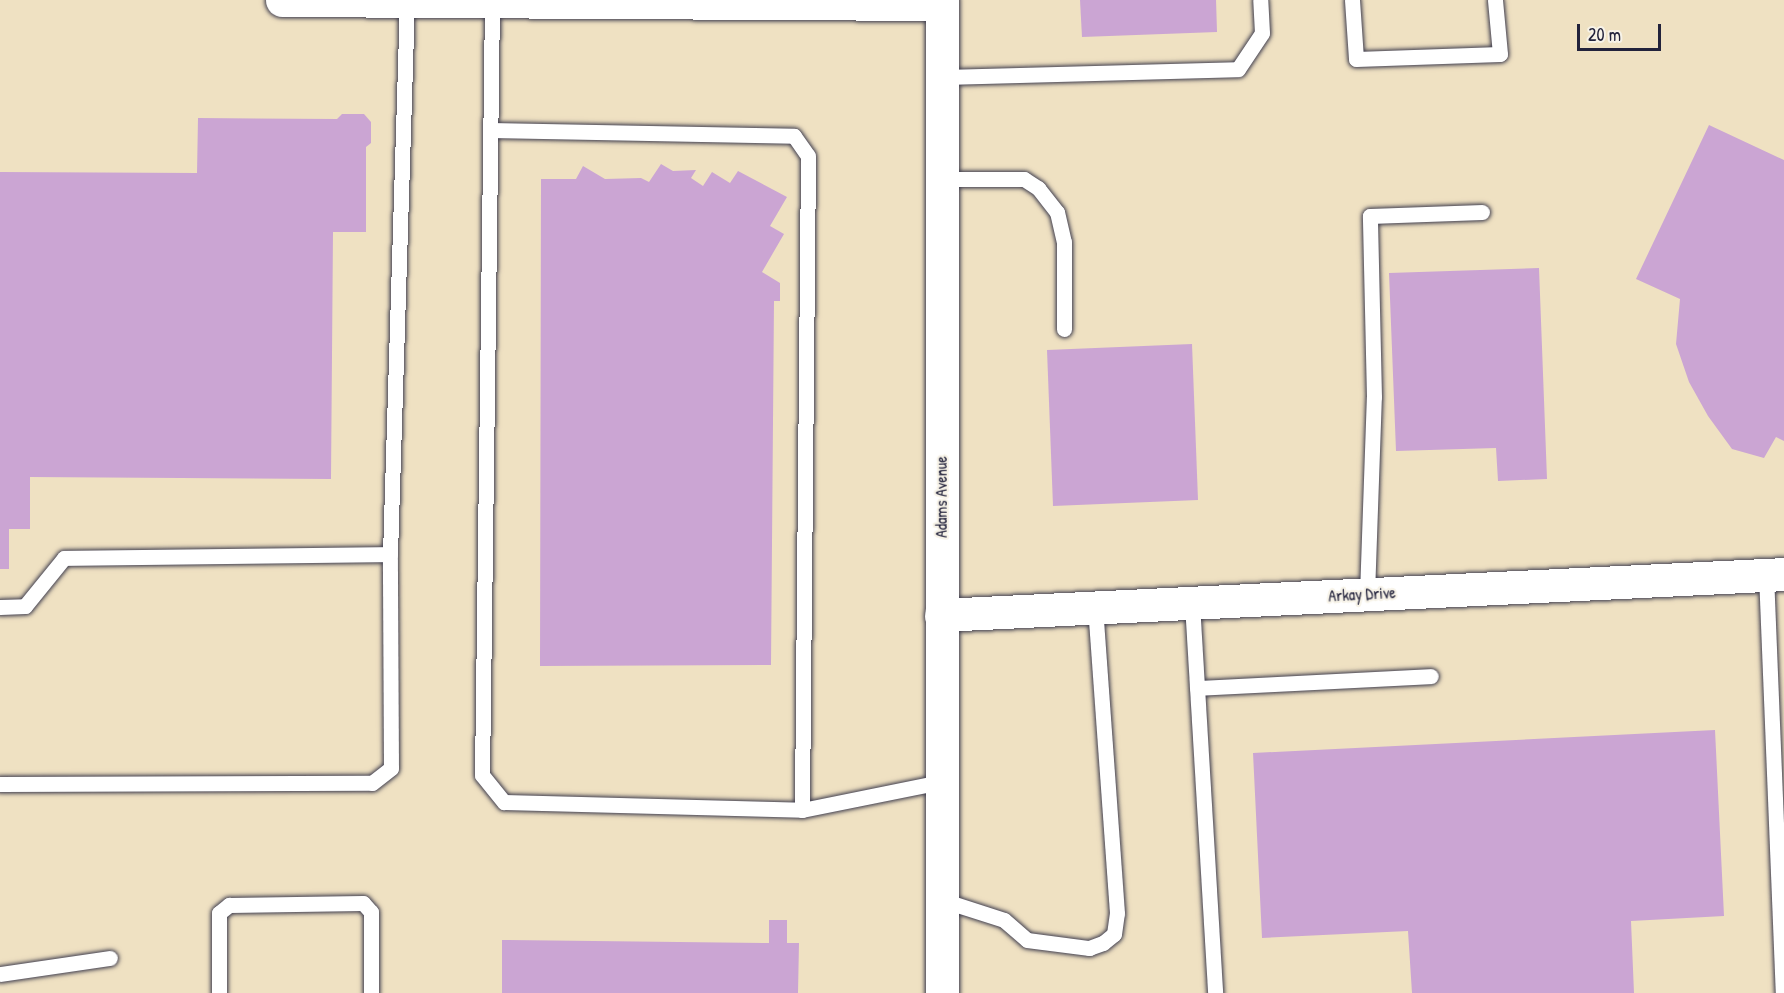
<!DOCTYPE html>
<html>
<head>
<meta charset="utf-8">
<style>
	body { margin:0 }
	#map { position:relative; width:1784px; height:993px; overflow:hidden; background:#efe1c2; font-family:"Patrick Hand",sans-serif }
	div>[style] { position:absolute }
	.building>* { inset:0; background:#cba5d3 }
	.roads { filter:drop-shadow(0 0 2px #413f4f) drop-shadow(0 0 2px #413f4f) }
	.service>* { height:15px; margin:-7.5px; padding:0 7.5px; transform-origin:7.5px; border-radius:7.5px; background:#fff }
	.tertiary>* { height:33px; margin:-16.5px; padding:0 16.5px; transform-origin:16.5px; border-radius:16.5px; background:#fff }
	span { translate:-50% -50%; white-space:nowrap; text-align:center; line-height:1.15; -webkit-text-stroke:4.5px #f7f3e8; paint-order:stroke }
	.street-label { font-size:16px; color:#22223b }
	.scale { position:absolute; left:1577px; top:24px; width:84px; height:27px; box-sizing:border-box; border:3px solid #22223b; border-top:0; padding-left:8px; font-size:18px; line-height:21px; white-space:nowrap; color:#22223b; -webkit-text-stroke:4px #f7f3e8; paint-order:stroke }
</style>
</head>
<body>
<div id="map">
	<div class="building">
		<div style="clip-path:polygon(1080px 0,1216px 0,1217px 32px,1082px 37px)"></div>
		<div style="clip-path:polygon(342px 114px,364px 114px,371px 122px,371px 143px,366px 147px,366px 232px,333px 232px,331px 479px,30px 477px,30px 529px,9px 529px,9px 569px,0 569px,0 172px,197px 173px,198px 118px,337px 119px)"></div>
		<div style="clip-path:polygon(1709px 125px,1784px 160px,1784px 441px,1776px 437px,1764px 458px,1732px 449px,1708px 416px,1689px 382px,1676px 344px,1680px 299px,1636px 279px)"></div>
		<div style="clip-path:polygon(661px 164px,673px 171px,696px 170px,691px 178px,703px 186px,712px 172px,730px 183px,738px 171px,787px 197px,770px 226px,784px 234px,762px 272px,780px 283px,780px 301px,774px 301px,771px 665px,540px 666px,541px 179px,576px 179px,583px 166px,605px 179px,641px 178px,649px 182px)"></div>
		<div style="clip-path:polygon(1539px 268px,1547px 479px,1498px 481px,1496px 448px,1396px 451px,1389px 273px)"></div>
		<div style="clip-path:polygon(1192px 344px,1198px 500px,1053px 506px,1047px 350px)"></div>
		<div style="clip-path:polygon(1715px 730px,1724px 916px,1631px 921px,1634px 993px,1412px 993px,1408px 931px,1262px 938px,1253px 753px)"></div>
		<div style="clip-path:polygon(769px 920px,787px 920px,787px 943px,799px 943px,798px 993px,502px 993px,502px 940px,769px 943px)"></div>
	</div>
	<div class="roads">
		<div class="service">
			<div style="left:1352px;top:0;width:59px;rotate:86.1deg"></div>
			<div style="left:1356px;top:59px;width:144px;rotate:-2deg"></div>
			<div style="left:1500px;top:54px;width:54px;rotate:-95.3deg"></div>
			<div style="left:492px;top:2px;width:773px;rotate:90.74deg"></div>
			<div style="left:482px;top:775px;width:35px;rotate:51deg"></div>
			<div style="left:504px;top:802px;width:298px;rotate:1.5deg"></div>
			<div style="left:802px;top:810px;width:142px;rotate:-11.4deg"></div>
			<div style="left:942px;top:77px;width:296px;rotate:-1.5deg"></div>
			<div style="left:1238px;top:69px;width:43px;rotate:-56.3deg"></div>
			<div style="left:1262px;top:33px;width:33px;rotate:-93deg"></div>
			<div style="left:490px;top:130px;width:304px;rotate:1.1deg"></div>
			<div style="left:794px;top:136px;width:24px;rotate:55deg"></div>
			<div style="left:808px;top:156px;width:654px;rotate:90.53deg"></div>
			<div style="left:942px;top:179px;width:82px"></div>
			<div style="left:1024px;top:179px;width:17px;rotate:33deg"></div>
			<div style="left:1038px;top:188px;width:31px;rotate:52deg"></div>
			<div style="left:1057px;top:212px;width:31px;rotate:77deg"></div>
			<div style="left:1064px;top:242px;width:87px;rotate:90deg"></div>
			<div style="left:1766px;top:574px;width:419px;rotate:87.7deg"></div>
			<div style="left:1367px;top:594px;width:197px;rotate:-88deg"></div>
			<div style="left:1374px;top:397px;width:181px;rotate:-91.3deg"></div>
			<div style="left:1370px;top:216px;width:112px;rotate:-2deg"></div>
			<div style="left:1192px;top:603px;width:391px;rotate:86.6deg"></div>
			<div style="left:0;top:607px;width:25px;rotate:-2deg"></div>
			<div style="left:25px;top:606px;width:62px;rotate:-50.9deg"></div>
			<div style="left:64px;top:558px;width:326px;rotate:-0.7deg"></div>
			<div style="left:390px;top:554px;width:553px;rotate:-88.24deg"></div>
			<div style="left:1197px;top:688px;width:234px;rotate:-2.9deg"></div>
			<div style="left:0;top:784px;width:372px;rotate:-0.2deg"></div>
			<div style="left:372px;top:783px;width:24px;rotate:-38deg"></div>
			<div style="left:391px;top:768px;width:214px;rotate:-90.3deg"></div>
			<div style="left:942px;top:900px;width:65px;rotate:17.9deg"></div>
			<div style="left:1004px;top:920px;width:30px;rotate:41deg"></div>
			<div style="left:1027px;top:940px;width:63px;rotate:7.4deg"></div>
			<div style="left:1089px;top:948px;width:15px;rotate:-20deg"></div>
			<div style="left:1103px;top:943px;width:14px;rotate:-39deg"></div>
			<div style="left:1114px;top:934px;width:21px;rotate:-82deg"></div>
			<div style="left:1117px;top:913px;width:307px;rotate:-94.1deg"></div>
			<div style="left:0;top:974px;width:111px;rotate:-8.3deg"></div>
			<div style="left:219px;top:993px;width:80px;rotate:-90deg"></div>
			<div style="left:219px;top:913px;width:13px;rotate:-39deg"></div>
			<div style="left:229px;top:905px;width:134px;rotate:-0.9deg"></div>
			<div style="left:363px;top:903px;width:12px;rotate:48deg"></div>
			<div style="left:371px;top:912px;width:81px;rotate:90deg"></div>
		</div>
		<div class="tertiary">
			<div style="left:282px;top:0;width:660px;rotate:0.35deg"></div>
			<div style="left:941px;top:615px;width:844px;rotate:-2.78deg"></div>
			<div style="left:942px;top:993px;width:993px;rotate:-90deg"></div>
		</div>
	</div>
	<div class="street-label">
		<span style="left:941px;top:497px;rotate:-90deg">Adams Avenue</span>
		<span style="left:1362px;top:594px;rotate:-3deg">Arkay Drive</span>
	</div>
	<div class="scale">20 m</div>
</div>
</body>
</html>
